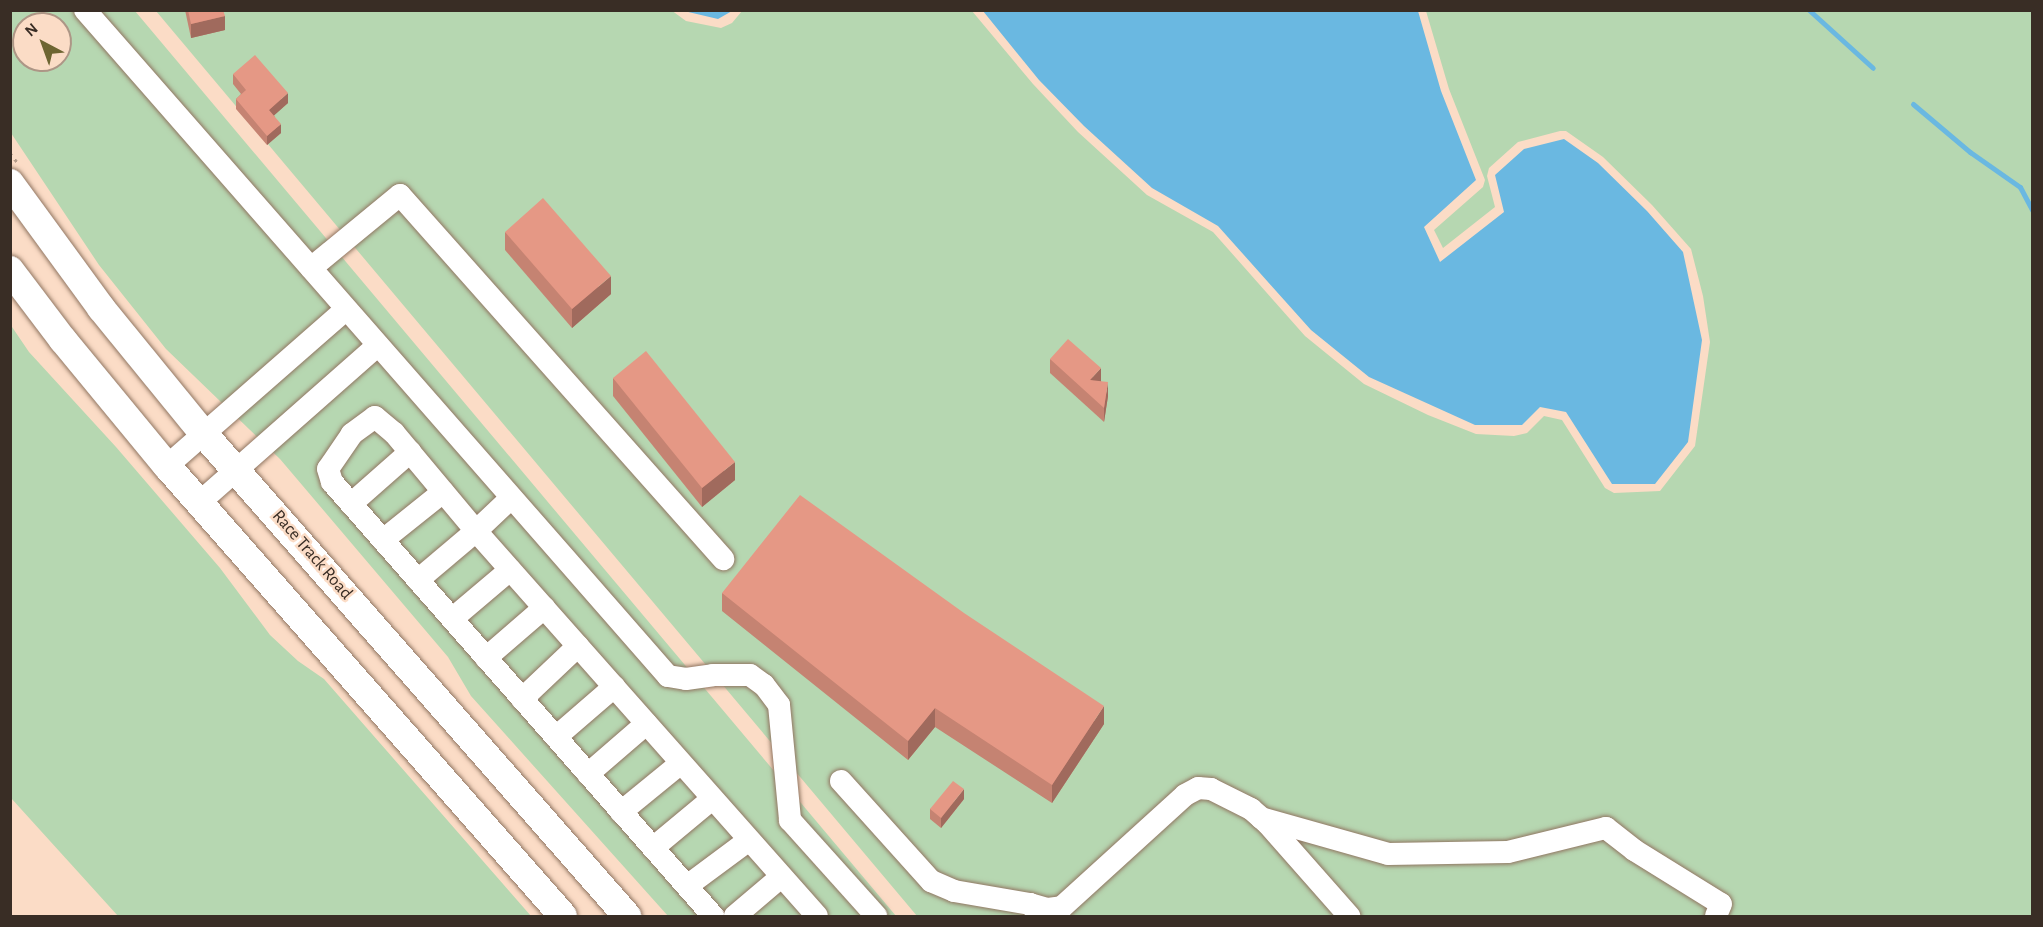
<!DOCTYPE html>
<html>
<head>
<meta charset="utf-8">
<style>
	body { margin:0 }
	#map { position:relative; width:2043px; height:927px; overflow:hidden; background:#fbdcc6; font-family:"Alegreya Sans",sans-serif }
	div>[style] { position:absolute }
	.green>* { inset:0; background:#b6d7b1 }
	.water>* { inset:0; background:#6ab8e1 }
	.stream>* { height:5px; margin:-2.5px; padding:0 2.5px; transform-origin:2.5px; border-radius:2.5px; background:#6ab8e1 }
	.path>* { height:3px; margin-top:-1.5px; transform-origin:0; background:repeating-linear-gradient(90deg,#b49c8b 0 3px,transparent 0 7.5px) }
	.roads { filter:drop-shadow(0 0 2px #917662) drop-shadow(0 0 2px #917662) }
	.minor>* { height:22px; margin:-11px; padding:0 11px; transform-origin:11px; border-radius:11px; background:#fff }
	.major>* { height:28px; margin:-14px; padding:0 14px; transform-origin:14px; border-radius:14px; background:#fff }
	.wall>* { inset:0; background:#c58372 }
	.shaded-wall>* { inset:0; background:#a06a5d }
	.building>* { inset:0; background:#e59885 }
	span { translate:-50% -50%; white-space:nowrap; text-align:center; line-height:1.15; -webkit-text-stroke:5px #fbdcc6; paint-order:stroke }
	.street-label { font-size:18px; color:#392d25 }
	.frame { position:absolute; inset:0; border:12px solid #392d25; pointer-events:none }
	.north { position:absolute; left:12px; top:12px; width:60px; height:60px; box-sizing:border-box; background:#fbdcc6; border:2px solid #ad9686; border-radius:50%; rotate:319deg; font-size:16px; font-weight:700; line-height:24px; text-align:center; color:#392d25 }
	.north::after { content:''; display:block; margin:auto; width:21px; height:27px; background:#6d6532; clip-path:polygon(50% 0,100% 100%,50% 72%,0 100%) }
</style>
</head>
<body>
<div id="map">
	<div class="green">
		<div style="clip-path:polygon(671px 10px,686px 21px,721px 28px,732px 23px,742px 11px,972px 11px,1033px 84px,1078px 132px,1147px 195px,1213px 232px,1305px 336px,1364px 384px,1428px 415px,1476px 434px,1514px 436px,1527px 433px,1544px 416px,1562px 420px,1605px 488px,1614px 493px,1660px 491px,1695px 446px,1710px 342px,1703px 296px,1691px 249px,1652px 205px,1603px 157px,1566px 131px,1560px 131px,1518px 142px,1489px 168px,1487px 176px,1495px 207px,1443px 248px,1434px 230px,1483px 187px,1485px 180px,1449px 89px,1426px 11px,2032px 11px,2032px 916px,917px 916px,156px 11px)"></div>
		<div style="clip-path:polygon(evenodd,10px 11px,135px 11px,896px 916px,668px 916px,471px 696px,448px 657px,280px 459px,166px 349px,99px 265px,11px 133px,10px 11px,24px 24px,60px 24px,60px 60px,24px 60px,24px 24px)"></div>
		<div style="clip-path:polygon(10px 324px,29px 352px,116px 447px,220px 568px,270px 635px,298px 661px,324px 679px,531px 916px,118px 916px,11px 798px)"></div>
	</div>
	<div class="water">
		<div style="clip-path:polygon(684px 11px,732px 11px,718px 19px)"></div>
		<div style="clip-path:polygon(983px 11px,1418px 11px,1441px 91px,1476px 180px,1424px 227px,1440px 262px,1504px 212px,1495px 175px,1524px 149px,1564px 139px,1598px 163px,1647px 211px,1683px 252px,1702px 340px,1688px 442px,1655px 484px,1612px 484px,1566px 412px,1540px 407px,1522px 425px,1475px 425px,1369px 377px,1311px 330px,1218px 226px,1152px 188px,1084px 126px,1039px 80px)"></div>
	</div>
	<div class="stream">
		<div style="left:1809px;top:10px;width:86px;rotate:42.2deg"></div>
		<div style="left:1913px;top:104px;width:75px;rotate:40.1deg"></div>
		<div style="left:1970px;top:152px;width:61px;rotate:35deg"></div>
		<div style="left:2020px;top:187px;width:26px;rotate:62deg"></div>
	</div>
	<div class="path">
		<div style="left:10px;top:153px;width:11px;rotate:52deg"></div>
	</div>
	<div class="roads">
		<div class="minor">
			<div style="left:85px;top:10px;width:885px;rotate:48.8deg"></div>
			<div style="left:668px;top:676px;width:18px;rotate:9deg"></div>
			<div style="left:686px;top:679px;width:27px;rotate:-8deg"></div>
			<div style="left:713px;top:675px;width:37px"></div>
			<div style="left:750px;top:675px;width:17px;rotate:36deg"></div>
			<div style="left:764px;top:685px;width:25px;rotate:53deg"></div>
			<div style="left:779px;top:705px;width:116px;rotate:84.5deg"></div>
			<div style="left:790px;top:820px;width:129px;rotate:48.1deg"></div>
			<div style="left:311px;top:268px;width:115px;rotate:-39.4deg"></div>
			<div style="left:400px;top:195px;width:487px;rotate:48.4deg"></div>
			<div style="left:167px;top:466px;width:237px;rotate:-41.2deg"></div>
			<div style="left:511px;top:498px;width:48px;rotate:136.7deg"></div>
			<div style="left:476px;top:531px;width:128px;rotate:-129.9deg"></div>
			<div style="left:394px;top:433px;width:25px;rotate:-140deg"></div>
			<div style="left:375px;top:417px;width:29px;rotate:144deg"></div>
			<div style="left:352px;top:434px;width:42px;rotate:124.4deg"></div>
			<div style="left:328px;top:469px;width:14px;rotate:73deg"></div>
			<div style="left:332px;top:482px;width:578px;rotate:48.72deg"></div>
			<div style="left:200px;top:502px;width:237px;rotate:-41.4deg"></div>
			<div style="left:351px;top:504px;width:79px;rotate:-41.4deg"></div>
			<div style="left:383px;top:540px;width:77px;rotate:-38.7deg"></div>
			<div style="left:418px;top:580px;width:76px;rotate:-40.2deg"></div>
			<div style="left:476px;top:531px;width:514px;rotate:48.47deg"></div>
			<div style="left:452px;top:619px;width:76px;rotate:-40.2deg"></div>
			<div style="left:486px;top:658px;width:77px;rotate:-40.8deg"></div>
			<div style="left:522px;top:699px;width:77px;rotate:-43.4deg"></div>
			<div style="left:556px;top:737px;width:77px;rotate:-40.8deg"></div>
			<div style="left:588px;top:774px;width:77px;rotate:-40.8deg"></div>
			<div style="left:841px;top:781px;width:135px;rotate:48deg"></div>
			<div style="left:931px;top:881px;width:25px;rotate:23deg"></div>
			<div style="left:954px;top:891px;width:77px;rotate:9.7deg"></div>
			<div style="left:1030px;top:904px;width:15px;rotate:48deg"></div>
			<div style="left:621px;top:812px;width:77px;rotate:-39.2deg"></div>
			<div style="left:1261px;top:818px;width:132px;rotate:15.8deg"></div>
			<div style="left:1388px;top:854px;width:120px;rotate:-1deg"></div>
			<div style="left:1508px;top:852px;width:101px;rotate:-13.8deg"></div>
			<div style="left:1606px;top:828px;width:36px;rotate:38deg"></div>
			<div style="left:1634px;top:850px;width:102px;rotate:31.8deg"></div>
			<div style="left:1721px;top:904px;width:13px;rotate:113deg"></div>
			<div style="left:653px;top:848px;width:77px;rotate:-39.7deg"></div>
			<div style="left:687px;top:886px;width:77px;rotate:-36.6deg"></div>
			<div style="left:1030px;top:904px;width:19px;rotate:16deg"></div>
			<div style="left:1048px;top:909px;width:14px;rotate:-8deg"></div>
			<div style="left:1062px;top:907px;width:166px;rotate:-42.3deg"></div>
			<div style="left:1185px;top:795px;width:15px;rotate:-28deg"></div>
			<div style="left:1198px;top:788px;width:13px;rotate:4deg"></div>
			<div style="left:1211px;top:789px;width:45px;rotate:26.6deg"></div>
			<div style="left:1251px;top:809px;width:23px;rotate:41deg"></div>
			<div style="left:1268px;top:824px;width:123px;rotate:48.6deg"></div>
			<div style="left:735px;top:916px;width:60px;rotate:-40.3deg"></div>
		</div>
		<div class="major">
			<div style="left:10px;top:183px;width:155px;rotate:53.9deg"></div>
			<div style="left:101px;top:308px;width:161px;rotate:50.8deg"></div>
			<div style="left:203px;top:433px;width:643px;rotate:48.72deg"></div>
			<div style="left:10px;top:270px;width:88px;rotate:52.9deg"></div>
			<div style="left:63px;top:340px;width:163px;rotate:50.5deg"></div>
			<div style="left:167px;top:466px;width:599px;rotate:48.65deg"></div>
		</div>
	</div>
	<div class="wall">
		<div style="clip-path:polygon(185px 10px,223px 10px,225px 30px,191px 38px)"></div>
		<div style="clip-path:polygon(233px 74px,288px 103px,274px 115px,281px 133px,267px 145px,236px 109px,236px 99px,241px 94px,233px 84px)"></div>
		<div style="clip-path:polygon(505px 232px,611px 294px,572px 328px,505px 250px)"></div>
		<div style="clip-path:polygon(1050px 359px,1101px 381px,1108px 396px,1104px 422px,1050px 373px)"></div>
		<div style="clip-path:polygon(613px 378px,735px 480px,702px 507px,613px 396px)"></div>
		<div style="clip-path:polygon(722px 593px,1104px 724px,1052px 803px,935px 727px,908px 760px,722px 611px)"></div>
		<div style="clip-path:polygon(964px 799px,941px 828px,930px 819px,930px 809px)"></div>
	</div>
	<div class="shaded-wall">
		<div style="clip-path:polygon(225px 16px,225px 30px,191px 38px,191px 24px)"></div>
		<div style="clip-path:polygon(288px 93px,288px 103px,269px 120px,269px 110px)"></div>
		<div style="clip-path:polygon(281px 124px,281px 133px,267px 145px,267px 136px)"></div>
		<div style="clip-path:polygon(611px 276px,611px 294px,572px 328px,572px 309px)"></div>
		<div style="clip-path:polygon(1101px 368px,1101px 383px,1090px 380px)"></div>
		<div style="clip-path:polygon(1108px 382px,1108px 396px,1104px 422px,1104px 408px)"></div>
		<div style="clip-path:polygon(735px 462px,735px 480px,702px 507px,702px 488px)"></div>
		<div style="clip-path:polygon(1104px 706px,1104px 724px,1052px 803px,1052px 785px)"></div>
		<div style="clip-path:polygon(935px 708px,935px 727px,908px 760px,908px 741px)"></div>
		<div style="clip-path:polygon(964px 789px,964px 799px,941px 828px,941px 818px)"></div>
	</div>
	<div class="building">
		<div style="clip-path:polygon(188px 10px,223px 10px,225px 16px,191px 24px)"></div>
		<div style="clip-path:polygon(255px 55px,288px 93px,269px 110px,281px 124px,267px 136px,236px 99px,246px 90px,233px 74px)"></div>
		<div style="clip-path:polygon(543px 198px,611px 276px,572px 309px,505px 232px)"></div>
		<div style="clip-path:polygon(1068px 339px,1101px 368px,1090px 380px,1108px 382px,1104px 408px,1050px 359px)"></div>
		<div style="clip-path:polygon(646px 351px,735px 462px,702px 488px,613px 378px)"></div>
		<div style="clip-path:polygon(800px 495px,964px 613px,1104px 706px,1052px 785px,935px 708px,908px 741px,722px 593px)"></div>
		<div style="clip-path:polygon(953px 781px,964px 789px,941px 818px,930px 809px)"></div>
	</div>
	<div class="street-label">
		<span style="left:312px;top:555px;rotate:49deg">Race Track Road</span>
	</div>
	<div class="frame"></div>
	<div class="north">N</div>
</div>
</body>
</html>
